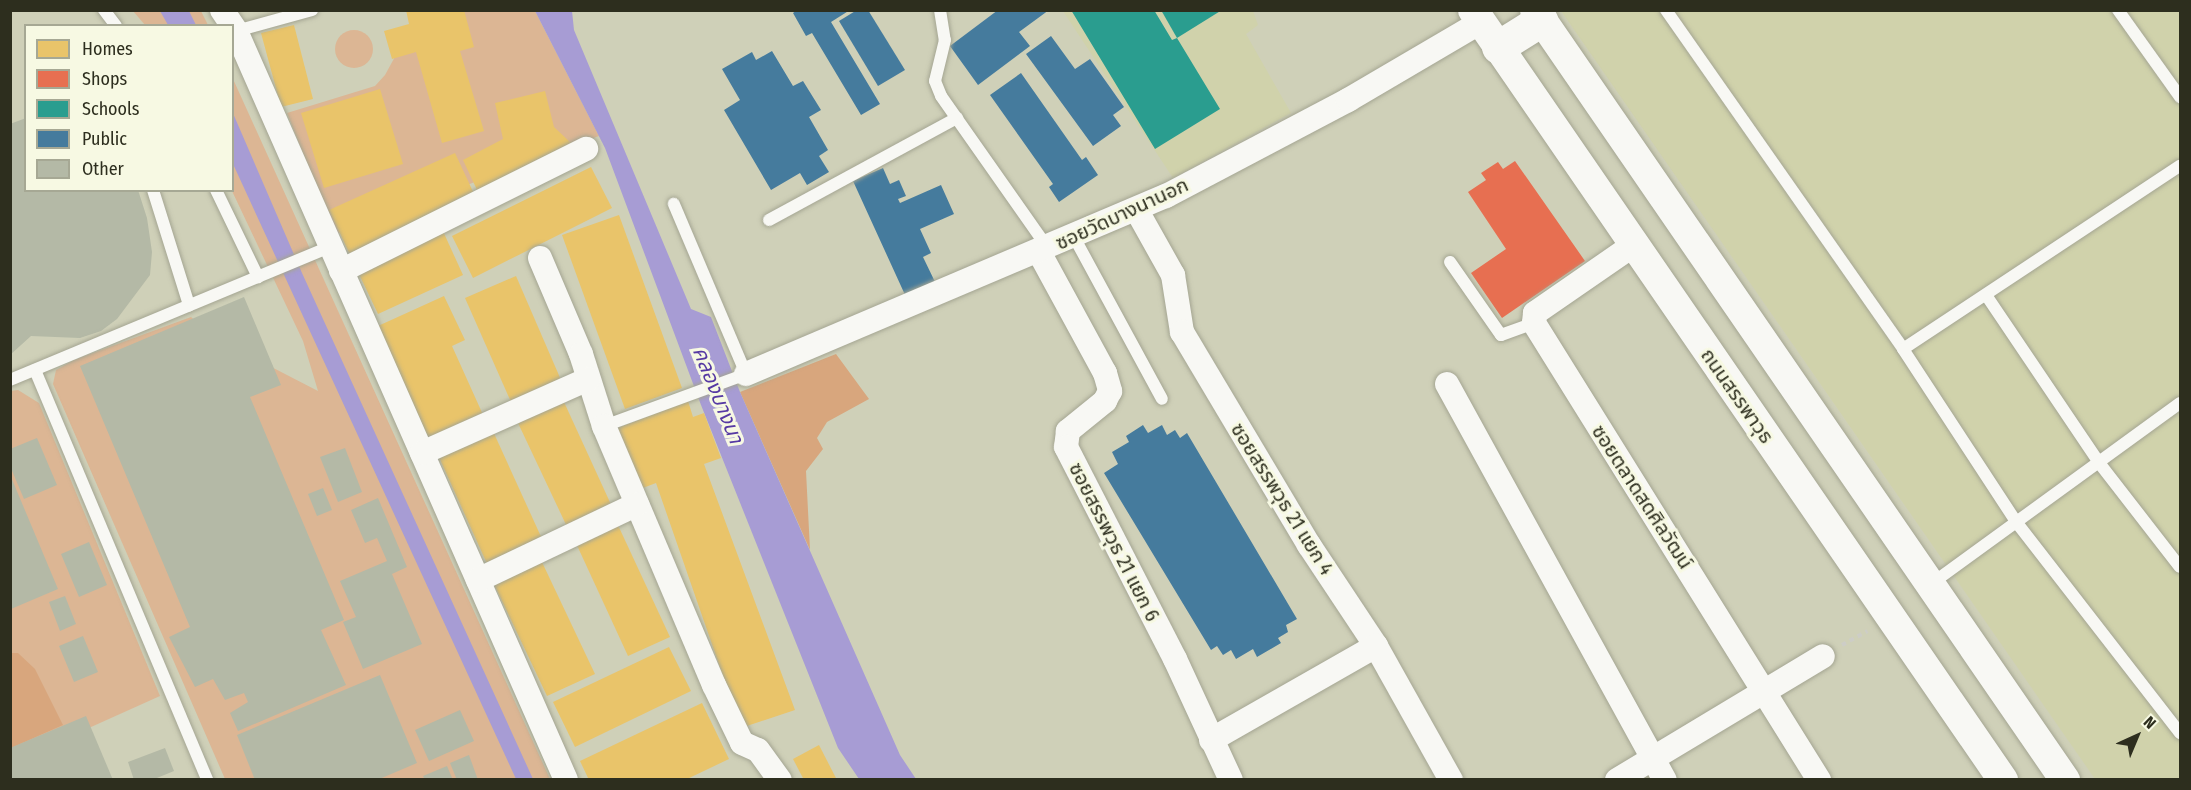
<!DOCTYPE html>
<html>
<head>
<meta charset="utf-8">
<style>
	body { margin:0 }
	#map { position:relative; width:2191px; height:790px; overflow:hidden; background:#cfd0b8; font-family:"Fira Sans Condensed","Noto Sans Thai",sans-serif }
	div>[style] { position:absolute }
	.built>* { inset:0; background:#d0d2ab }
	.green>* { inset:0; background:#dcb694 }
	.round { border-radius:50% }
	.forest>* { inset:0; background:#d8a67d }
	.water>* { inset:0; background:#a79cd4 }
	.homes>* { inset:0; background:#e9c46a }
	.shops>* { inset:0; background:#e76f51 }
	.schools>* { inset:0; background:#2a9d8f }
	.public>* { inset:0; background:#457b9d }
	.building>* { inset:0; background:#b4b9a6 }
	.path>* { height:4px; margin-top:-2px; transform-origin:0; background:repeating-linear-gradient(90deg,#cdcdc6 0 4.5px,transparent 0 9px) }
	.roads { filter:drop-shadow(0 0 2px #a4a592) drop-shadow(0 0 2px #a4a592) }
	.service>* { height:12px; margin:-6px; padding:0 6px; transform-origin:6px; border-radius:6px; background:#f8f8f4 }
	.minor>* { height:24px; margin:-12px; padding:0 12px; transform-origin:12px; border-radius:12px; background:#f8f8f4 }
	.tertiary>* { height:30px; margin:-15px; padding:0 15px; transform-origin:15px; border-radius:15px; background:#f8f8f4 }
	.secondary>* { height:33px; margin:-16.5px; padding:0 16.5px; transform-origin:16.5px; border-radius:16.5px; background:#f8f8f4 }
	span { translate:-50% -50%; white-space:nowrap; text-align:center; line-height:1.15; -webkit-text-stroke:6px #f7f9e3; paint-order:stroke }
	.street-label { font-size:20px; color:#2d2e1e }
	.water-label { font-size:21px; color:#5639a3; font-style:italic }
	.frame { position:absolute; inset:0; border:12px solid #2d2e1e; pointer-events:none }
	.legend { position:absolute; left:24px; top:24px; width:210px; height:168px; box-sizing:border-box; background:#f7f9e3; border:2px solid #a6a894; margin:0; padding:8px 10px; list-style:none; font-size:18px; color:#2d2e1e }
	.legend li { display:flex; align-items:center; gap:12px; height:30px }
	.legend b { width:30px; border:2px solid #a6a894 }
	.north { position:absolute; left:2107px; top:706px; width:60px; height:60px; -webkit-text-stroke:4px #f7f9e3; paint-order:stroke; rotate:44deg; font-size:16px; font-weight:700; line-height:24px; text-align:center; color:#2d2e1e }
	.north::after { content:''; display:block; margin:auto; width:21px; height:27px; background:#2d2e1e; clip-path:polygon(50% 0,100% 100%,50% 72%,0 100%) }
</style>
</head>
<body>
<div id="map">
	<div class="built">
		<div style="clip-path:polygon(1063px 11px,1253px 11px,1258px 25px,1246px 34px,1291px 113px,1173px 178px)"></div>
		<div style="clip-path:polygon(1561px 11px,2180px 11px,2180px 779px,2095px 779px)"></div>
	</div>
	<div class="green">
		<div style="clip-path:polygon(133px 11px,201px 11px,208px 25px,145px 25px)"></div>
		<div style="clip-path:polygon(420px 11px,535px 11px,599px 136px,335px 234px,287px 113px,375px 86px,385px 75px)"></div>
		<div class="round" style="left:335px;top:30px;width:38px;height:38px"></div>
		<div style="clip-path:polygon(233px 79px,550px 779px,225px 779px,53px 384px,56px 370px,74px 360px,191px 317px,211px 336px,318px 391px,303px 341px,232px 191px)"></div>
		<div style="clip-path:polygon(18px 390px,39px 403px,160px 696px,11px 763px,10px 391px)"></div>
	</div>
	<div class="forest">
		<div style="clip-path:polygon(836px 354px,869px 399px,827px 422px,817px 438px,823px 449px,806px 471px,810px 550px,740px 392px)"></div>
		<div style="clip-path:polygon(11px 653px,18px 653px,35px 669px,63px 725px,11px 748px)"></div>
	</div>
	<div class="water">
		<div style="clip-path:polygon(160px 11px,189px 11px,196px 25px,168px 25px)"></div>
		<div style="clip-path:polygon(535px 11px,572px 11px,574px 30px,691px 309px,711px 317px,740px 392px,900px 755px,916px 779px,859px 779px,838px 748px,701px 405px,605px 148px)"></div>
		<div style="clip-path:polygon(232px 111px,302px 273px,533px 779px,516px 779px,233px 164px)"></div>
	</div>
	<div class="homes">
		<div style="clip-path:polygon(406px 10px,464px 10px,474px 47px,460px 51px,484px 131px,442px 143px,416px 52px,392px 59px,384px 31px,409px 24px)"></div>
		<div style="clip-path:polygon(294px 25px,313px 99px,281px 107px,261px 33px)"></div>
		<div style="clip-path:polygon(380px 89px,403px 164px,324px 188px,301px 113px)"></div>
		<div style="clip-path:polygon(545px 91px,554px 127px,571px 143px,478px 192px,463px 160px,503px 139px,495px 103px)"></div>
		<div style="clip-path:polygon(455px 153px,476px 198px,350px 255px,329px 210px)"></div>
		<div style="clip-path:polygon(591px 167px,612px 208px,473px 278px,452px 236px)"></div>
		<div style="clip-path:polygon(619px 215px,682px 388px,625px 409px,562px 235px)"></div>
		<div style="clip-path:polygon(442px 229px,463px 275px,378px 314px,356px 268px)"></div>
		<div style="clip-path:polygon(516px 276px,561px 380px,511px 402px,465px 298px)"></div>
		<div style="clip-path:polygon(444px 296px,465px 340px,452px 346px,484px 417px,430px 441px,378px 326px)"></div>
		<div style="clip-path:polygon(688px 401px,693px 417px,704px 413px,721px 458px,704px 464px,795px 710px,741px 728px,656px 483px,635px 491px,610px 431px)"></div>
		<div style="clip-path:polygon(564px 402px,614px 511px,569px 531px,518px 423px)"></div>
		<div style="clip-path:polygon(492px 429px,543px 541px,488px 566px,437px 453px)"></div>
		<div style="clip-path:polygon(617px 523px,670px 637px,628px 656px,575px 541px)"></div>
		<div style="clip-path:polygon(541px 560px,595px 674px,547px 696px,493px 582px)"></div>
		<div style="clip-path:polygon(669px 647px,691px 691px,575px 747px,553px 702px)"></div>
		<div style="clip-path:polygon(702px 703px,729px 759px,685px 780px,589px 780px,580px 761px)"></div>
		<div style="clip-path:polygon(819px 745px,837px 780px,804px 780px,793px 759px)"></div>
	</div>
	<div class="shops">
		<div style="clip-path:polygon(1515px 161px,1585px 261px,1502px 318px,1471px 273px,1506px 249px,1468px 192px,1486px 180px,1481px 173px,1498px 162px,1503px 169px)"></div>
	</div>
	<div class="schools">
		<div style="clip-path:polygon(1071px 10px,1154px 10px,1172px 40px,1177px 38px,1220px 109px,1155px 149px)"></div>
		<div style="clip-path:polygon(1161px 10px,1222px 10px,1177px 38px)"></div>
	</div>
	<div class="public">
		<div style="clip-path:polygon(797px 10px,850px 10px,831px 22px,880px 104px,861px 115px,812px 33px,806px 36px,793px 13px)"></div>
		<div style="clip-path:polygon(857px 10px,868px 10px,905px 70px,878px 86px,839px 21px)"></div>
		<div style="clip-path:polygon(998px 10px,1049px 10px,1019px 32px,1030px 46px,978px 85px,950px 46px)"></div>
		<div style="clip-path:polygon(1051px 36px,1075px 69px,1090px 59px,1124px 107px,1113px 115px,1121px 126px,1093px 146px,1026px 54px)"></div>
		<div style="clip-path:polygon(772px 51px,793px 86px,803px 81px,821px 110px,809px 117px,828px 150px,819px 156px,829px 172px,807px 185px,800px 173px,771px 190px,724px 110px,740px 100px,722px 69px,752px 52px,756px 60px)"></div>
		<div style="clip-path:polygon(1021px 73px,1082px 160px,1086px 157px,1098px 175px,1059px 202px,1049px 187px,1053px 184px,990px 95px)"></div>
		<div style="clip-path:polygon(883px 168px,890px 184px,899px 180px,906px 196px,898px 199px,900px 203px,941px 185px,954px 214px,920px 229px,931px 253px,923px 257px,936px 284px,906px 297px,853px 181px)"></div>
		<div style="clip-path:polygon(1143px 425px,1148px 433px,1162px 425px,1167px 435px,1175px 430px,1180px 438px,1187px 433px,1297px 619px,1286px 625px,1288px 632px,1278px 638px,1281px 643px,1257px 657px,1253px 649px,1236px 659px,1231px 650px,1223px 655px,1217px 646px,1211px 650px,1104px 473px,1118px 464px,1112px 452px,1129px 442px,1126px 436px)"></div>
	</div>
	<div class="building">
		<div style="clip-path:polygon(26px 118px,26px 190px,138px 190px,147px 218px,152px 252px,150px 275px,117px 319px,101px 331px,80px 338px,31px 336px,10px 355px,10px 124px)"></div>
		<div style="clip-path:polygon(244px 297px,281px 385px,250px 397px,344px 620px,321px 630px,346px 685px,238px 731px,230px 713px,248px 702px,244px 693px,225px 700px,213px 679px,195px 687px,169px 637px,190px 627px,80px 366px)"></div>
		<div style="clip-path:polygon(37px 438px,57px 485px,24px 499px,10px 466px,10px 449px)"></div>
		<div style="clip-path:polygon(345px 448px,362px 492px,338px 502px,320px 457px)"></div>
		<div style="clip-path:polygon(11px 477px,58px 589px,11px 609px)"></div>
		<div style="clip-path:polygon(323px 488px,332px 510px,317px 516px,308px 494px)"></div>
		<div style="clip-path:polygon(378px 498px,407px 567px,392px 574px,422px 644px,363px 669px,343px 622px,356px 617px,340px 581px,387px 561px,377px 538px,365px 543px,351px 510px)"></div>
		<div style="clip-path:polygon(89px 542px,107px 585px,79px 597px,61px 554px)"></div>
		<div style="clip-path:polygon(65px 596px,76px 624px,60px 631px,49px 602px)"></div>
		<div style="clip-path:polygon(83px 636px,98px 672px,74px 682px,59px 646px)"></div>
		<div style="clip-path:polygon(380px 675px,417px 763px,377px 780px,255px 780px,237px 735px)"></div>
		<div style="clip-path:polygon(460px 710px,474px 741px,429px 761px,415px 730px)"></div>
		<div style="clip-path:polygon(86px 716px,113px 780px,10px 780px,10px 748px)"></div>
		<div style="clip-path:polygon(165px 748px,174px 771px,152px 780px,134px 780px,128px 762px)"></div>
		<div style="clip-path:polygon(469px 755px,478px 780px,457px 780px,450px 763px)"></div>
		<div style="clip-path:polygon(447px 766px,453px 780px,425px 780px,423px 776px)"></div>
	</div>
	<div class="path">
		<div style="left:1842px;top:645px;width:29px;rotate:-29deg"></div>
	</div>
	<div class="roads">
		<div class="service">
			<div style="left:104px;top:10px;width:20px;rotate:53deg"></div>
			<div style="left:940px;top:10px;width:30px;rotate:81deg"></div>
			<div style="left:945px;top:40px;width:42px;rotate:103.7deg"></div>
			<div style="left:935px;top:81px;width:16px;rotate:68deg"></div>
			<div style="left:941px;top:96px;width:186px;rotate:54.9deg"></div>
			<div style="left:1666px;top:10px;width:414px;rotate:55deg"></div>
			<div style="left:1903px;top:349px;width:208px;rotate:56.8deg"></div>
			<div style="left:2017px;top:523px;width:266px;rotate:52.2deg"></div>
			<div style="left:2118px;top:10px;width:107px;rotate:54.5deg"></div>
			<div style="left:236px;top:31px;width:79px;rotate:-15.4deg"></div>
			<div style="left:153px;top:190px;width:121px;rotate:72.6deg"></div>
			<div style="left:216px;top:190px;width:97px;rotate:64.2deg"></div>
			<div style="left:769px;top:220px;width:214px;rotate:-28.5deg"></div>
			<div style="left:1074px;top:237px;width:184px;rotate:61.5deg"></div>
			<div style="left:1450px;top:262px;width:89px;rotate:55.1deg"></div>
			<div style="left:1501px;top:335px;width:35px;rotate:-20deg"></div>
			<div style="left:1986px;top:295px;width:204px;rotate:56deg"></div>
			<div style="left:2100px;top:464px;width:130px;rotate:52.2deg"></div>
			<div style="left:1903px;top:349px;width:332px;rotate:-33.5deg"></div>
			<div style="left:35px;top:370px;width:445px;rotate:67.2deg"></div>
			<div style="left:10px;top:380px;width:347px;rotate:-22.6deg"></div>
			<div style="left:604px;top:426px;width:151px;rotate:-20.1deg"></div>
			<div style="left:746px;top:374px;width:185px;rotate:-113deg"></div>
			<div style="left:1931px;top:584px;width:308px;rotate:-36deg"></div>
		</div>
		<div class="minor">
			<div style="left:222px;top:10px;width:25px;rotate:56deg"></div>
			<div style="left:236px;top:31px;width:818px;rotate:66.22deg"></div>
			<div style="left:1136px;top:209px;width:76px;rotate:60.7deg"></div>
			<div style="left:1173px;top:275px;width:58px;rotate:81deg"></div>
			<div style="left:1182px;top:332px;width:248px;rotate:59.2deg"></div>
			<div style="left:1309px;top:545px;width:121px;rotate:56.4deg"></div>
			<div style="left:1376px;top:646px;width:154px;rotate:60.8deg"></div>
			<div style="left:1632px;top:246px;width:118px;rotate:145.4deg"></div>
			<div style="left:1535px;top:313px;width:10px;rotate:96deg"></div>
			<div style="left:1534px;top:323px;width:539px;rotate:58.05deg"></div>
			<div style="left:1039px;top:252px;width:138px;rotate:61.4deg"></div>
			<div style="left:1105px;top:373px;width:19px;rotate:74deg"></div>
			<div style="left:1110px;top:391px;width:11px;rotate:117deg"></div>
			<div style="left:1105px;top:401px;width:48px;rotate:141deg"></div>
			<div style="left:1068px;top:431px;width:16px;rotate:97deg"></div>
			<div style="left:1066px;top:447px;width:238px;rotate:62.8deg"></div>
			<div style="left:1175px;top:659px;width:133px;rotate:65.2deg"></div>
			<div style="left:540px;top:258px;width:104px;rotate:66.9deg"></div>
			<div style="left:581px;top:354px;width:76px;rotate:72.3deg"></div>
			<div style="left:604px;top:426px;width:281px;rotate:67deg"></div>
			<div style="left:714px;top:685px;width:64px;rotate:64.2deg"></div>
			<div style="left:742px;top:743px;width:17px;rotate:24deg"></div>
			<div style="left:758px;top:750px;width:37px;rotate:54deg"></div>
			<div style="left:341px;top:271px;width:274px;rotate:-26.5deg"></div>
			<div style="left:746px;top:374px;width:456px;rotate:-23deg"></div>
			<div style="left:1166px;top:196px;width:206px;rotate:-27.8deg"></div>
			<div style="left:1348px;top:100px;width:154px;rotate:-30.4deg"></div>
			<div style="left:1447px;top:384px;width:452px;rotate:61.2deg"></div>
			<div style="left:422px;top:453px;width:182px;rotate:-24deg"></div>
			<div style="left:478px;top:580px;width:176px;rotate:-25.5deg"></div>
			<div style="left:1211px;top:740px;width:190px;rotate:-29.7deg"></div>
			<div style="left:1617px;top:780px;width:240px;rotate:-31deg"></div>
		</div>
		<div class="tertiary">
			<div style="left:1473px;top:10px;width:935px;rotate:55.46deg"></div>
			<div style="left:1535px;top:10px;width:935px;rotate:55.46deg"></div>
		</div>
		<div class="secondary">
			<div style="left:1498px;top:47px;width:51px;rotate:-32.1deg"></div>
		</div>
	</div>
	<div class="street-label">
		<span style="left:1122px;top:214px;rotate:-25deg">ซอยวัดบางนานอก</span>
		<span style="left:1737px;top:396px;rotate:55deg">ถนนสรรพาวุธ</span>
		<span style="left:1642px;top:497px;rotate:57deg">ซอยตลาดสดศิลวัฒน์</span>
		<span style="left:1282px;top:499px;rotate:58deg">ซอยสรรพวุธ 21 แยก 4</span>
		<span style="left:1114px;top:542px;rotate:63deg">ซอยสรรพวุธ 21 แยก 6</span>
	</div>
	<div class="water-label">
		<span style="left:718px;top:395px;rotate:68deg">คลองบางนา</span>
	</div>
	<div class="frame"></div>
	<ul class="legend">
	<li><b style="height:16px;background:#e9c46a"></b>Homes</li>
	<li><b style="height:16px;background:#e76f51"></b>Shops</li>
	<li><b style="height:16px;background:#2a9d8f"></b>Schools</li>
	<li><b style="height:16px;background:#457b9d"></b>Public</li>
	<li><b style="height:16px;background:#b4b9a6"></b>Other</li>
	</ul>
	<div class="north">N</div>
</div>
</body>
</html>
